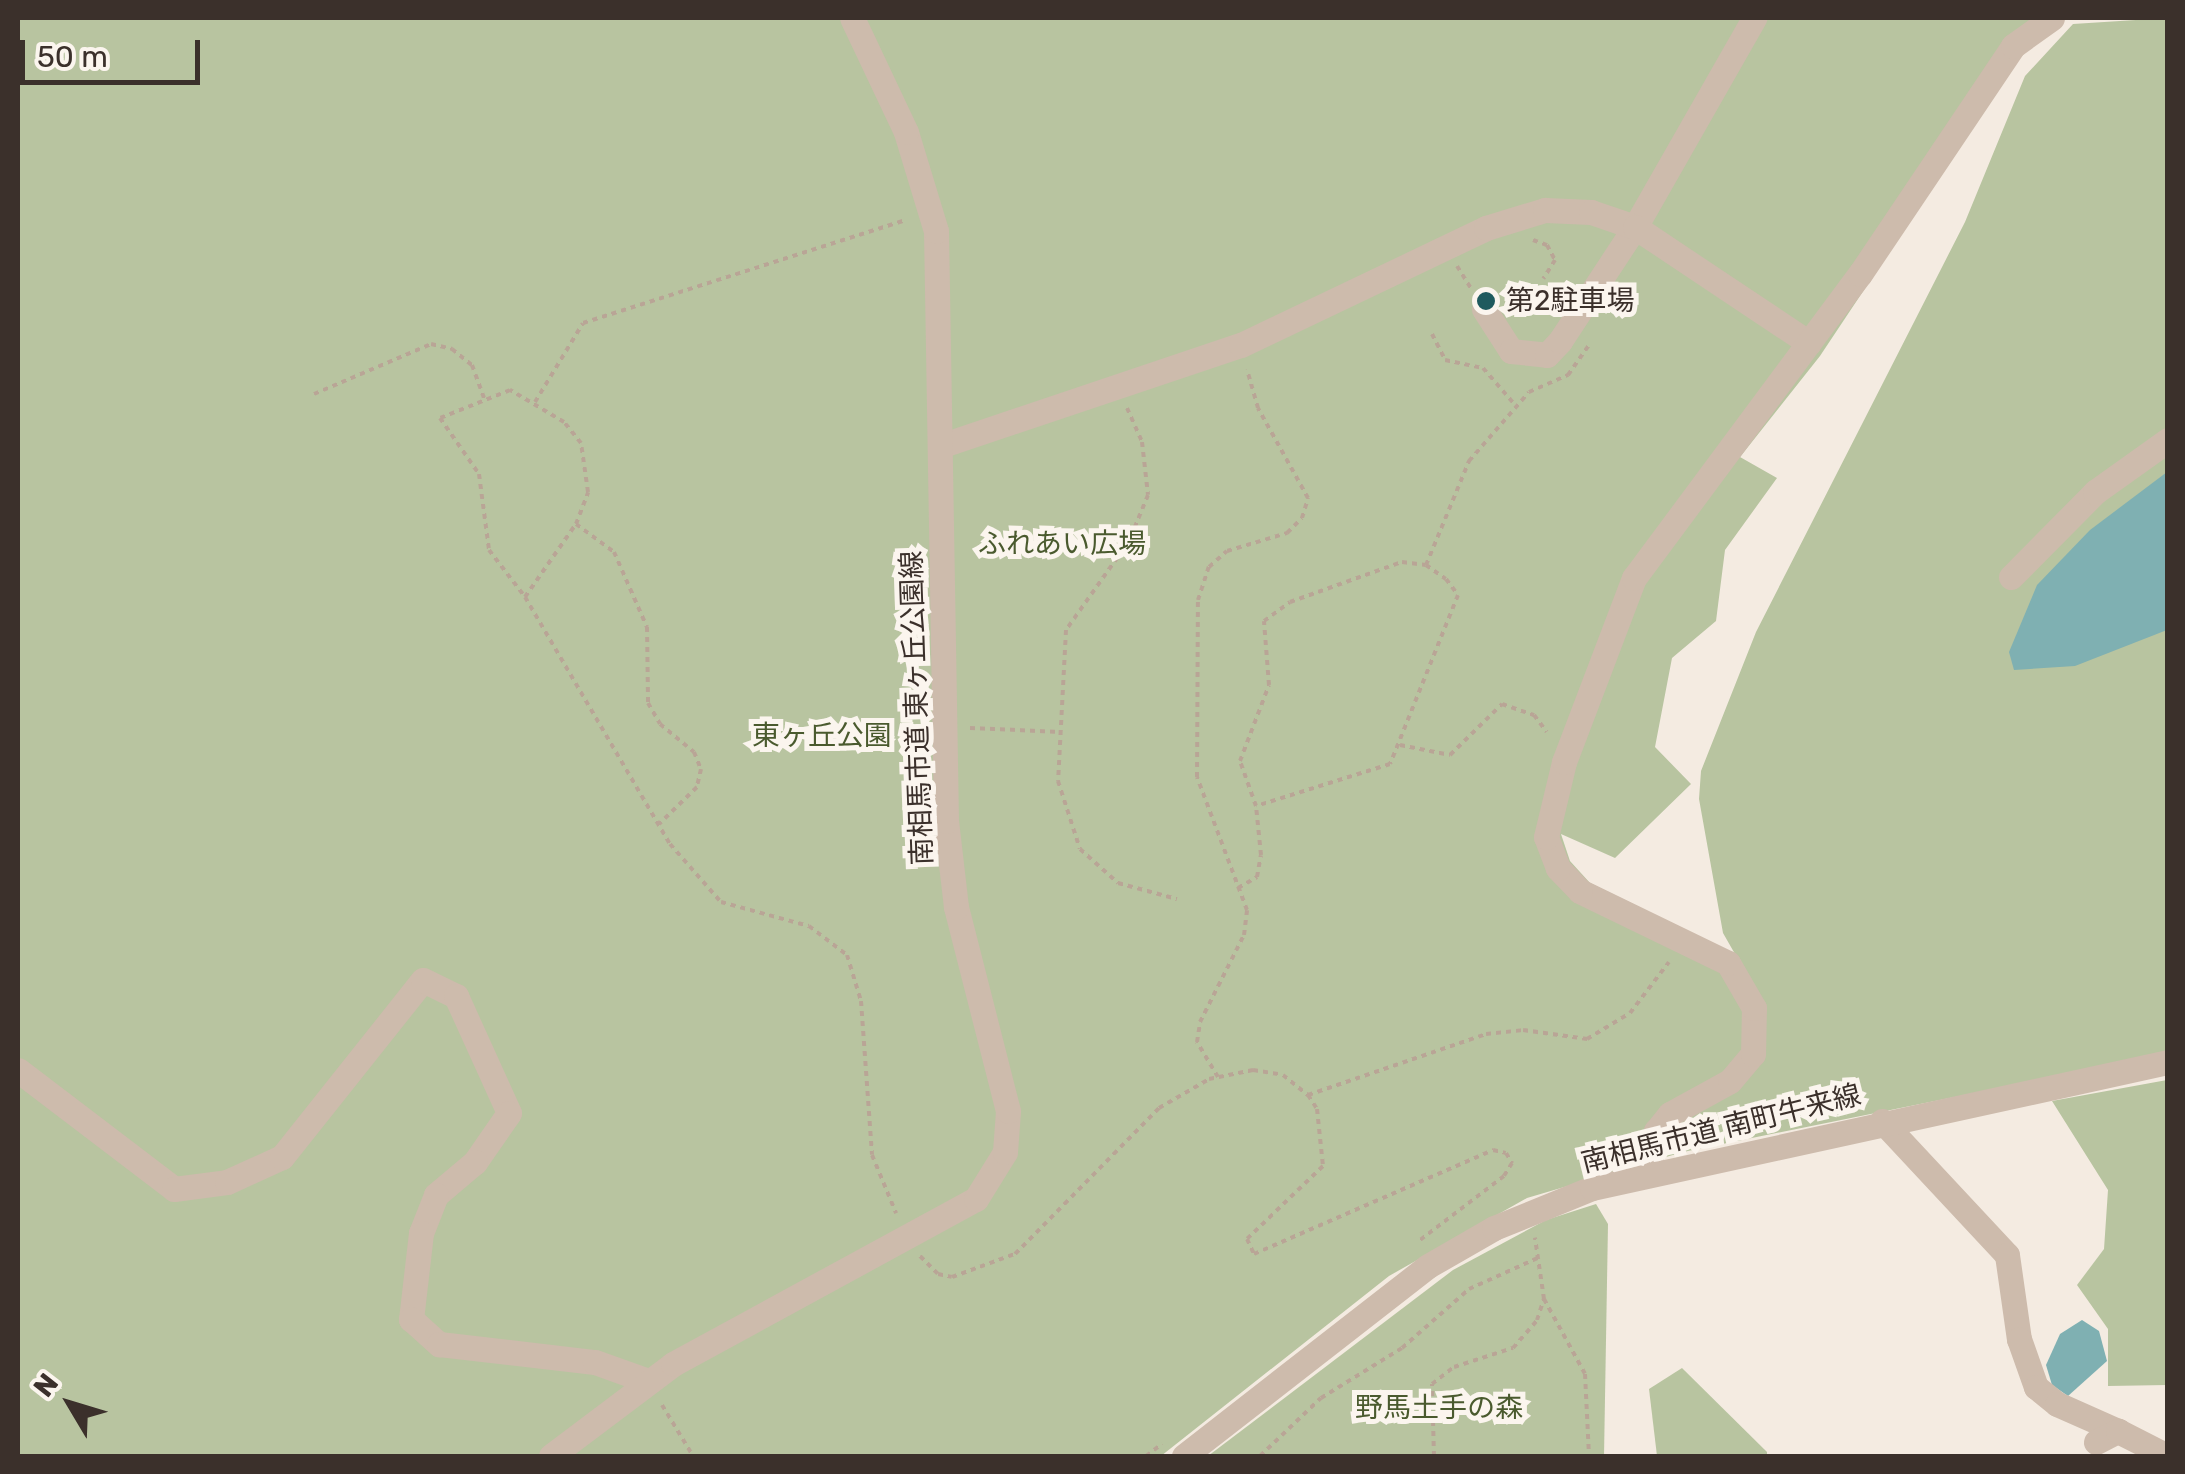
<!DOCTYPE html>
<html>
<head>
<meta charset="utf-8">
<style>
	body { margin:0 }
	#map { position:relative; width:2185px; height:1474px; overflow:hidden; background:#f4ebe1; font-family:Rubik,"Noto Sans JP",sans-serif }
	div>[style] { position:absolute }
	.green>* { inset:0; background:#b8c4a0 }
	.water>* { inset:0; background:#7fb0b2 }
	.path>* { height:4px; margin-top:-2px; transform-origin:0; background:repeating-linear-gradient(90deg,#b9a596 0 5px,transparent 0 10px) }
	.minor>* { height:25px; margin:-12.5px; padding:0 12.5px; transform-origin:12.5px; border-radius:12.5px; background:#cdbbac }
	.dots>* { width:28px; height:28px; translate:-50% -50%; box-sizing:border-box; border:5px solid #fbf5ee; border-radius:50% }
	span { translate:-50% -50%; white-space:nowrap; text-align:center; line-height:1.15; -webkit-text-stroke:10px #fbf5ee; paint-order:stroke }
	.poi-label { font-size:28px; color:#3b302b }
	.left { translate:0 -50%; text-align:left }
	.park-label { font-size:28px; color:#4a5a2e }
	.street-label { font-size:28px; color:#3b302b }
	.frame { position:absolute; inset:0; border:20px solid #3b302b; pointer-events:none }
	.north { position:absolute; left:20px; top:1354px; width:100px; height:100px; -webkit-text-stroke:8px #fbf5ee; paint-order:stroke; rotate:308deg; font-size:28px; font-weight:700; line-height:40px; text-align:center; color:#3b302b }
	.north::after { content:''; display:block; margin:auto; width:35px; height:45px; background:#3b302b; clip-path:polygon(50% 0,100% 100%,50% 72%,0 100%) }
	.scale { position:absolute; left:20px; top:40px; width:180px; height:45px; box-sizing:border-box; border:5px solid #3b302b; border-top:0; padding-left:12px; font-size:30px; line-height:35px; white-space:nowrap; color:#3b302b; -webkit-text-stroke:8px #fbf5ee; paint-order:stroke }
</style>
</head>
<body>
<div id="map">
	<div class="green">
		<div style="clip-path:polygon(18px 18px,2045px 18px,1820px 356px,1740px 457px,1777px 478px,1725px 550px,1716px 621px,1672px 658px,1655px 747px,1691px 784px,1615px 858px,1561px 834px,1570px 861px,1590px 883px,1735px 954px,1723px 933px,1699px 799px,1701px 771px,1756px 632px,1965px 222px,2025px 76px,2073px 24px,2167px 18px,2167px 1054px,1683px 1152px,1527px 1198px,1389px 1276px,1161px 1456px,18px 1456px)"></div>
		<div style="clip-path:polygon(2167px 1080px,2167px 1385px,2108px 1386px,2108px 1329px,2077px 1285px,2104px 1249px,2108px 1190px,2052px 1101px)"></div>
		<div style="clip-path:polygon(1596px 1204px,1608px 1224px,1604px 1456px,1208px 1456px,1453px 1270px,1546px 1220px)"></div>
		<div style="clip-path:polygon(1682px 1368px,1767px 1452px,1767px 1456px,1657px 1456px,1649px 1389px)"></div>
	</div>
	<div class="water">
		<div style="clip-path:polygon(2167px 472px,2167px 630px,2075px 666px,2014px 670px,2009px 652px,2037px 585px,2090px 530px)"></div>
		<div style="clip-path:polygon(2082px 1320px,2099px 1331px,2107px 1361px,2068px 1396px,2052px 1385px,2046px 1365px,2060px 1334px)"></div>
	</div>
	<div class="path">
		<div style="left:1533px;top:240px;width:15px;rotate:20deg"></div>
		<div style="left:1547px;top:245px;width:17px;rotate:62deg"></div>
		<div style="left:1555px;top:260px;width:22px;rotate:122deg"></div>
		<div style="left:1457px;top:266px;width:26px;rotate:58deg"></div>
		<div style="left:1432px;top:334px;width:29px;rotate:63deg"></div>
		<div style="left:1445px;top:360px;width:39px;rotate:12deg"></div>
		<div style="left:1483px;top:368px;width:50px;rotate:49deg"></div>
		<div style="left:314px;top:394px;width:127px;rotate:-23.1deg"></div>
		<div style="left:431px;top:344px;width:22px;rotate:13deg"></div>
		<div style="left:452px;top:349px;width:26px;rotate:39deg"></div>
		<div style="left:472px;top:365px;width:37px;rotate:70deg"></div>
		<div style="left:535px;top:402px;width:92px;rotate:-58.7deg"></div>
		<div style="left:583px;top:323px;width:338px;rotate:-17.7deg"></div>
		<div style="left:1127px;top:408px;width:37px;rotate:66deg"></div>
		<div style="left:1142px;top:442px;width:53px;rotate:83.5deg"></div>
		<div style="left:1148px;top:495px;width:50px;rotate:112.4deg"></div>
		<div style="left:1129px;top:541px;width:109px;rotate:125.3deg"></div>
		<div style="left:1066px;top:630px;width:151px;rotate:93deg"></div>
		<div style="left:1058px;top:781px;width:71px;rotate:72.1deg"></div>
		<div style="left:1080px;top:849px;width:51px;rotate:41.8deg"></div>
		<div style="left:1118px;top:883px;width:61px;rotate:15.2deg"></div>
		<div style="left:576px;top:524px;width:47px;rotate:36.4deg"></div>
		<div style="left:614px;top:552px;width:82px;rotate:66.3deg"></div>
		<div style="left:647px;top:627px;width:76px;rotate:89.2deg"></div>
		<div style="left:648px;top:703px;width:24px;rotate:60deg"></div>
		<div style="left:660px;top:724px;width:44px;rotate:39.5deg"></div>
		<div style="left:694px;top:752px;width:18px;rotate:68deg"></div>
		<div style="left:701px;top:769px;width:18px;rotate:103deg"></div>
		<div style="left:697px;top:787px;width:53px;rotate:135.8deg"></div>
		<div style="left:1426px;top:565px;width:113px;rotate:-67.5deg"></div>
		<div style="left:1469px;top:461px;width:91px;rotate:-49deg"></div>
		<div style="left:1529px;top:392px;width:43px;rotate:-23.6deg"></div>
		<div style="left:1568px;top:375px;width:38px;rotate:-55deg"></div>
		<div style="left:525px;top:597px;width:89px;rotate:-55.1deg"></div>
		<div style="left:576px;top:524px;width:34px;rotate:-69deg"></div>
		<div style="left:588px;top:492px;width:49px;rotate:-98.1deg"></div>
		<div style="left:581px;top:443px;width:27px;rotate:-129deg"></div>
		<div style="left:564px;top:422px;width:63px;rotate:-149.3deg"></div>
		<div style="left:510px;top:390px;width:75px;rotate:158.2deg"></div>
		<div style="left:440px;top:418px;width:68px;rotate:55.1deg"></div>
		<div style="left:479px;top:474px;width:77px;rotate:82.5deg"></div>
		<div style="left:489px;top:550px;width:59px;rotate:52.5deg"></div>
		<div style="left:525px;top:597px;width:286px;rotate:59.6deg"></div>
		<div style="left:670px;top:844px;width:77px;rotate:48.7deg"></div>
		<div style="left:721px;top:902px;width:91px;rotate:15.3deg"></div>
		<div style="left:809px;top:926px;width:48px;rotate:37.3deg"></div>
		<div style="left:847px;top:955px;width:48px;rotate:73.1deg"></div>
		<div style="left:861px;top:1001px;width:154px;rotate:85.9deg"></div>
		<div style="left:872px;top:1155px;width:63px;rotate:67.5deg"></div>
		<div style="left:970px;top:728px;width:90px;rotate:2.5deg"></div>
		<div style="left:1400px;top:745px;width:51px;rotate:11.3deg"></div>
		<div style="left:1450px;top:755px;width:73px;rotate:-44.4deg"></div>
		<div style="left:1502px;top:704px;width:34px;rotate:19deg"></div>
		<div style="left:1534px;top:715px;width:21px;rotate:53deg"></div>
		<div style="left:1238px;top:888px;width:22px;rotate:-30deg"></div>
		<div style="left:1257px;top:877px;width:22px;rotate:-80deg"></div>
		<div style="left:1261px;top:855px;width:49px;rotate:-95.8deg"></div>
		<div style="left:1256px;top:806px;width:48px;rotate:-109.6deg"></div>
		<div style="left:1240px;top:761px;width:81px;rotate:-69.1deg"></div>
		<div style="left:1269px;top:685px;width:64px;rotate:-94.5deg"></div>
		<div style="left:1264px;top:621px;width:32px;rotate:-36deg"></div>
		<div style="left:1290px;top:602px;width:119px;rotate:-19.7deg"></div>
		<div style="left:1402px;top:562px;width:24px;rotate:7deg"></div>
		<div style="left:1426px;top:565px;width:24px;rotate:35deg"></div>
		<div style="left:1446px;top:579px;width:20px;rotate:53deg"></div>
		<div style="left:1458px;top:595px;width:182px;rotate:111.9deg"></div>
		<div style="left:1390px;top:764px;width:140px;rotate:162.6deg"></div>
		<div style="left:1218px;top:1077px;width:41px;rotate:-121deg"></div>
		<div style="left:1197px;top:1042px;width:20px;rotate:-81deg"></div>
		<div style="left:1200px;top:1022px;width:97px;rotate:-63.2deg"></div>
		<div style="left:1244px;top:935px;width:25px;rotate:-83deg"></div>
		<div style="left:1247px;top:910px;width:142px;rotate:-110.6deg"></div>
		<div style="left:1197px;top:777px;width:177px;rotate:-89.7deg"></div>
		<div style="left:1198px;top:600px;width:35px;rotate:-72deg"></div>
		<div style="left:1209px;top:567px;width:24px;rotate:-42deg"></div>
		<div style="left:1227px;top:551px;width:63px;rotate:-16.7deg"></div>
		<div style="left:1287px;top:533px;width:21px;rotate:-45deg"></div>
		<div style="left:1302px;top:518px;width:21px;rotate:-73deg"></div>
		<div style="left:1308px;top:498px;width:103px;rotate:-119.1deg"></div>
		<div style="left:1258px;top:408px;width:40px;rotate:-106deg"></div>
		<div style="left:1308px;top:1095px;width:188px;rotate:-18.9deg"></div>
		<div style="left:1486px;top:1034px;width:37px;rotate:-6deg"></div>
		<div style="left:1523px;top:1030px;width:65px;rotate:8deg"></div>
		<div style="left:1587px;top:1039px;width:50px;rotate:-31.2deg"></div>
		<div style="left:1630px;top:1013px;width:64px;rotate:-52.6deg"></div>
		<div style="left:920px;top:1256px;width:25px;rotate:45deg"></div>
		<div style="left:938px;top:1274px;width:14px;rotate:12deg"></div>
		<div style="left:952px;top:1277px;width:67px;rotate:-20.1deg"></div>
		<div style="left:1015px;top:1254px;width:205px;rotate:-45.4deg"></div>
		<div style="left:1159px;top:1108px;width:58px;rotate:-30.1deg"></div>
		<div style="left:1209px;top:1079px;width:45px;rotate:-11.6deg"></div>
		<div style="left:1253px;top:1070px;width:30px;rotate:9deg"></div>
		<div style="left:1283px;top:1075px;width:32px;rotate:39deg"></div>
		<div style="left:1308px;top:1095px;width:17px;rotate:57deg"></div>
		<div style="left:1317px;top:1109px;width:57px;rotate:84deg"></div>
		<div style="left:1323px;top:1166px;width:105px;rotate:136.2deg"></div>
		<div style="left:1247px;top:1239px;width:17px;rotate:65deg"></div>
		<div style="left:1254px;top:1254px;width:261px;rotate:-23.5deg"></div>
		<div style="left:1493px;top:1150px;width:13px;rotate:13deg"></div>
		<div style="left:1506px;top:1153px;width:12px;rotate:59deg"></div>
		<div style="left:1512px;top:1163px;width:15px;rotate:122deg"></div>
		<div style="left:1504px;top:1176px;width:106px;rotate:142.7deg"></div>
		<div style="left:1544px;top:1299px;width:85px;rotate:61.3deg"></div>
		<div style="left:1585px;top:1374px;width:82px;rotate:87.2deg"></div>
		<div style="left:662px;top:1405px;width:60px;rotate:58.7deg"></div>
		<div style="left:1146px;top:1456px;width:20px;rotate:-37deg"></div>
		<div style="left:1260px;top:1456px;width:84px;rotate:-43.6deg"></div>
		<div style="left:1321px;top:1398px;width:95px;rotate:-31.7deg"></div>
		<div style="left:1402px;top:1348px;width:89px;rotate:-41.4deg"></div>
		<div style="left:1469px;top:1289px;width:78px;rotate:-24.3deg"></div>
		<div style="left:1434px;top:1456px;width:72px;rotate:-91.6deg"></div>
		<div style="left:1432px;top:1384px;width:28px;rotate:-38deg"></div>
		<div style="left:1454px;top:1367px;width:62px;rotate:-17.9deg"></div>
		<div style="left:1513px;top:1348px;width:37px;rotate:-49deg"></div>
		<div style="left:1537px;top:1320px;width:22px;rotate:-72deg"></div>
		<div style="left:1544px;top:1299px;width:62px;rotate:-98.4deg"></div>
	</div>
	<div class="minor">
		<div style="left:1484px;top:309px;width:50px;rotate:57.3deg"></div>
		<div style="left:1511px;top:351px;width:36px;rotate:6deg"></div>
		<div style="left:1547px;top:355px;width:19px;rotate:-47deg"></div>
		<div style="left:1560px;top:341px;width:136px;rotate:-56.7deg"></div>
		<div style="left:1635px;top:227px;width:241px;rotate:-60.3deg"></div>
		<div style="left:943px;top:445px;width:314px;rotate:-18.6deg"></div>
		<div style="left:1241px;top:345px;width:272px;rotate:-25.5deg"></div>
		<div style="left:1486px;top:228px;width:62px;rotate:-17deg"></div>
		<div style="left:1545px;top:210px;width:46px;rotate:2.5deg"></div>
		<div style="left:1591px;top:212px;width:46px;rotate:18.8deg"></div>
		<div style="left:1635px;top:227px;width:209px;rotate:33.7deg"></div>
		<div style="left:2011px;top:577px;width:120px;rotate:-45.3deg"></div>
		<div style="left:2095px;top:492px;width:90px;rotate:-35.5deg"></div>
		<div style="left:18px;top:1070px;width:196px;rotate:37.3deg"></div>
		<div style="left:174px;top:1189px;width:53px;rotate:-7.5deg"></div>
		<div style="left:227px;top:1182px;width:60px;rotate:-24.4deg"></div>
		<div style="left:282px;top:1157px;width:226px;rotate:-51.5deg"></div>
		<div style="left:423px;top:980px;width:37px;rotate:26deg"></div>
		<div style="left:456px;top:996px;width:128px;rotate:65.6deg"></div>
		<div style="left:509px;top:1113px;width:60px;rotate:124.8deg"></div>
		<div style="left:475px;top:1162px;width:51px;rotate:139.8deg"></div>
		<div style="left:436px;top:1195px;width:41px;rotate:111.5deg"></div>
		<div style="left:421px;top:1233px;width:87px;rotate:96.6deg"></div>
		<div style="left:411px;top:1319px;width:38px;rotate:42deg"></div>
		<div style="left:439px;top:1344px;width:157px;rotate:6.6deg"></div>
		<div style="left:595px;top:1362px;width:56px;rotate:19.7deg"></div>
		<div style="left:1882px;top:1121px;width:183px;rotate:47deg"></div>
		<div style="left:2007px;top:1255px;width:85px;rotate:81.9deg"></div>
		<div style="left:2019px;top:1339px;width:51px;rotate:70.5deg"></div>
		<div style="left:2036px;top:1387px;width:27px;rotate:39deg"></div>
		<div style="left:2057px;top:1404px;width:67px;rotate:23.9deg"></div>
		<div style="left:1648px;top:1174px;width:44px;rotate:-79.5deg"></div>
		<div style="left:1656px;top:1131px;width:22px;rotate:-51deg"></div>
		<div style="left:1670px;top:1114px;width:68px;rotate:-28.8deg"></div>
		<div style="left:1730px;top:1081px;width:35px;rotate:-50deg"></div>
		<div style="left:1753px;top:1054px;width:46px;rotate:-88.8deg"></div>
		<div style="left:1754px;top:1008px;width:52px;rotate:-120deg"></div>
		<div style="left:1728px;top:963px;width:165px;rotate:-154.1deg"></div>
		<div style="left:1580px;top:891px;width:32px;rotate:-134deg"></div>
		<div style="left:1558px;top:868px;width:33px;rotate:-111deg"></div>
		<div style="left:1546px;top:837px;width:77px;rotate:-76.5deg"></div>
		<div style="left:1564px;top:762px;width:197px;rotate:-69.2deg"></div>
		<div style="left:1634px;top:578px;width:379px;rotate:-53.4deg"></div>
		<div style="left:1860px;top:274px;width:275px;rotate:-56.1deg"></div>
		<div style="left:2013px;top:46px;width:48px;rotate:-35.7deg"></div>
		<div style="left:2096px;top:1442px;width:25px;rotate:-27deg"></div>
		<div style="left:2118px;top:1431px;width:55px;rotate:27deg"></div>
		<div style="left:551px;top:1456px;width:153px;rotate:-37deg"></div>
		<div style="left:673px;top:1364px;width:345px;rotate:-28.6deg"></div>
		<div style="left:976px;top:1199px;width:55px;rotate:-58.3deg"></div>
		<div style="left:1005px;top:1152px;width:41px;rotate:-85.8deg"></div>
		<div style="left:1008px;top:1111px;width:211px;rotate:-104.3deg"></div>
		<div style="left:956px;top:907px;width:87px;rotate:-96.6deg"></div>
		<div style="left:946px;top:821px;width:590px;rotate:-90.97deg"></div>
		<div style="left:936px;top:231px;width:103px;rotate:-106.9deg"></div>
		<div style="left:906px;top:132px;width:126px;rotate:-115.3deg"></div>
		<div style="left:1184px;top:1456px;width:309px;rotate:-37.9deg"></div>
		<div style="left:1428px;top:1266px;width:76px;rotate:-29.9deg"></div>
		<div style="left:1494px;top:1228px;width:106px;rotate:-22.2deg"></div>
		<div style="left:1592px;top:1188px;width:590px;rotate:-12.34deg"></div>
	</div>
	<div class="dots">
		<div style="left:1486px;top:301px;background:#1f5a5e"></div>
	</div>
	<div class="poi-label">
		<span class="left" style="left:1506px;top:301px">第2駐車場</span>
	</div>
	<div class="park-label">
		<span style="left:1062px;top:544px">ふれあい広場</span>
		<span style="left:822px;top:736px">東ヶ丘公園</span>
		<span style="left:1439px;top:1408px">野馬土手の森</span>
	</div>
	<div class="street-label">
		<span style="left:917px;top:708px;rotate:-92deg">南相馬市道 東ヶ丘公園線</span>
		<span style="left:1721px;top:1129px;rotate:-14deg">南相馬市道 南町牛来線</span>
	</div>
	<div class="frame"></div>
	<div class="north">N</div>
	<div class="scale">50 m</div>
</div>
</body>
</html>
